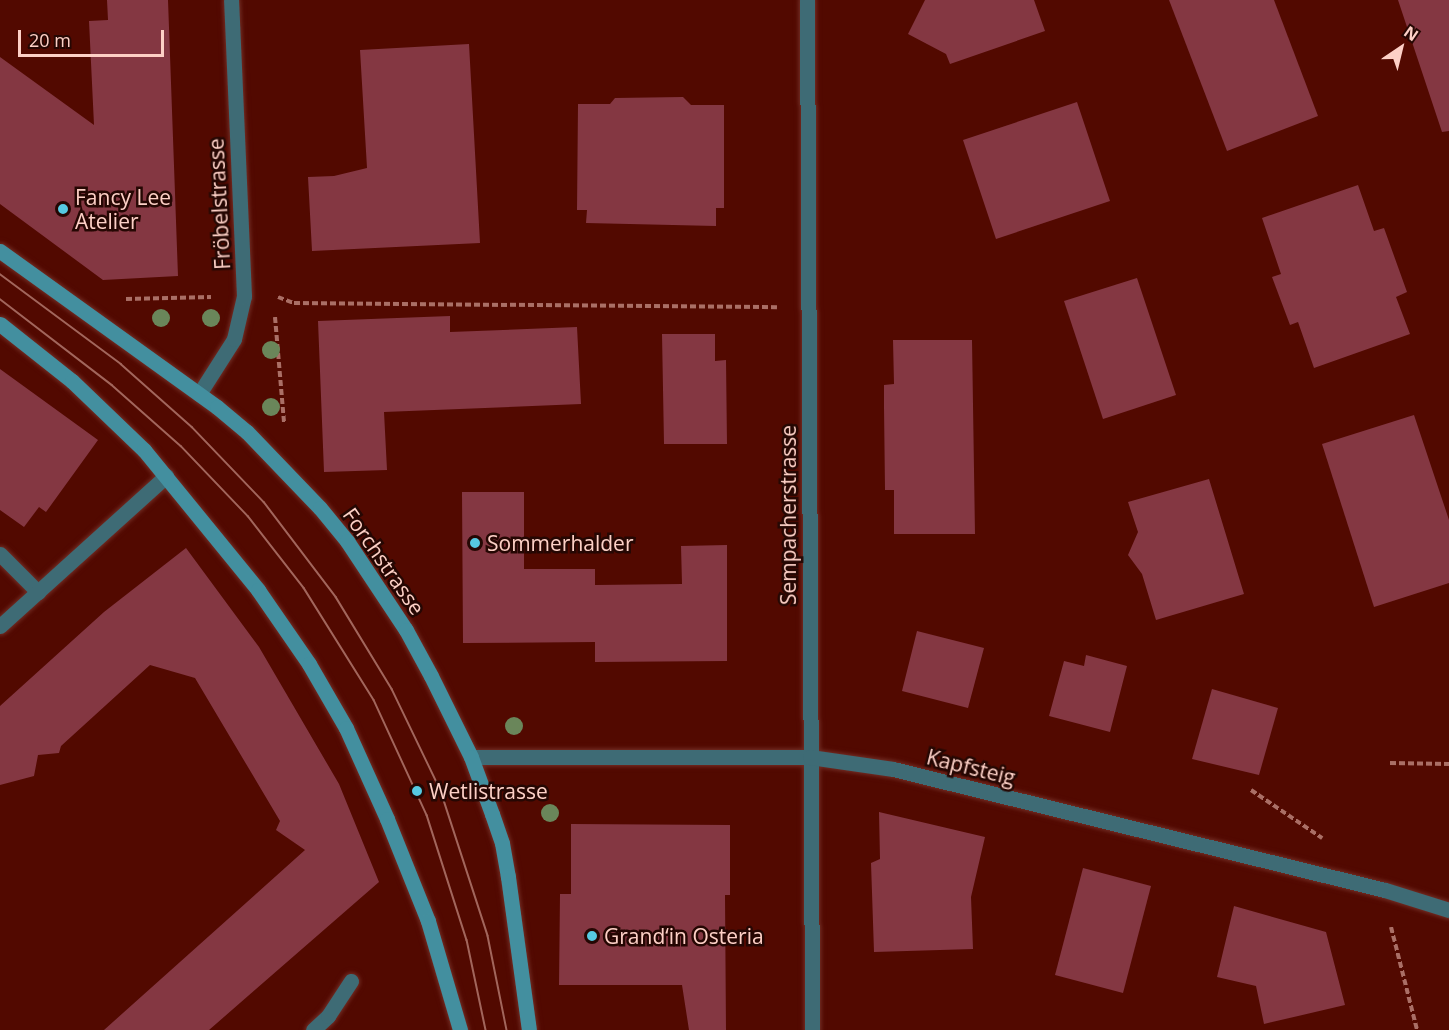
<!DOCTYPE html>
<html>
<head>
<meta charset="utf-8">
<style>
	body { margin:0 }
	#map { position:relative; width:1449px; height:1030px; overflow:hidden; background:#520900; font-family:"Open Sans",sans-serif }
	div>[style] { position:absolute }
	.building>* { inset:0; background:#843742 }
	.path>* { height:4px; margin-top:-2px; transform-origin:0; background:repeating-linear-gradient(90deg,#aa6f66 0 6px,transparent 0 9px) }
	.roads { filter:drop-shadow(0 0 2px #712d24) drop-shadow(0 0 2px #712d24) }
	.service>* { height:15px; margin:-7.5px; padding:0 7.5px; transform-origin:7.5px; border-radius:7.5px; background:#3e6b75 }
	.minor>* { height:15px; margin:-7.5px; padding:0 7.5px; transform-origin:7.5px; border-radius:7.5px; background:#3e6b75 }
	.secondary>* { height:15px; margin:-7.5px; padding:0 7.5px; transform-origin:7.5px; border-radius:7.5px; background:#438f9f }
	.tram>* { height:1.5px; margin:-0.75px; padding:0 0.75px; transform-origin:0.75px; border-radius:0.75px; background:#a2665c }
	.trees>* { width:18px; height:18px; margin:-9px; border-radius:50%; background:#6a865a }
	.dots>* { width:16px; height:16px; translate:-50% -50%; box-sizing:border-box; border:3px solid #250703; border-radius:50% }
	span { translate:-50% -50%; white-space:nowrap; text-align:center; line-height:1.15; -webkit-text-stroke:5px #250703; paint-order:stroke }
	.poi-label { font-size:21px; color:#fdd0c6 }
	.left { translate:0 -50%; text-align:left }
	.street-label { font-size:21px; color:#fdd0c6 }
	.north { position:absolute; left:1371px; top:18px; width:60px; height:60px; -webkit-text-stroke:4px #250703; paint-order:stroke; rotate:35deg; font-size:16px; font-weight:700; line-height:24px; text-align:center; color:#fdd0c6 }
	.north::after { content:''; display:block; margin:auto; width:21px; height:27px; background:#fdd0c6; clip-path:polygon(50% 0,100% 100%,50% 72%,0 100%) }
	.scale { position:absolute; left:18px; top:30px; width:146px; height:27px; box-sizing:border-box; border:3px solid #fdd0c6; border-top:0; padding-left:8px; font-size:18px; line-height:21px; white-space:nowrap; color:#fdd0c6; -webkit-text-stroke:4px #250703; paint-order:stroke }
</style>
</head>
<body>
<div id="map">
	<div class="building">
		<div style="clip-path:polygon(107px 0,168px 0,178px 276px,103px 280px,0 204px,0 57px,94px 125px,89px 21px,108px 20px)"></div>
		<div style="clip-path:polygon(925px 0,1034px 0,1045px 31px,950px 64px,946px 54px,908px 34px)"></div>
		<div style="clip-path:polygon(1169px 0,1274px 0,1318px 116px,1227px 151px)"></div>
		<div style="clip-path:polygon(1398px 0,1449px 0,1449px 131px,1442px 132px)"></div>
		<div style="clip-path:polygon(469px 44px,480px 243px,312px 251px,308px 177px,334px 176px,367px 168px,360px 50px)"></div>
		<div style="clip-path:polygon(683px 97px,691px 105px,724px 105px,724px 208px,716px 208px,716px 226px,586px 223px,587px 210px,577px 210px,578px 104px,610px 104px,615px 98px)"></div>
		<div style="clip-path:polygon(1077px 102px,1110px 201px,996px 239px,963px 140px)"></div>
		<div style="clip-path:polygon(1358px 185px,1374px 231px,1384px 228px,1407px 292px,1396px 297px,1410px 334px,1314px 368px,1298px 322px,1290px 325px,1272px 277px,1281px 274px,1262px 218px)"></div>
		<div style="clip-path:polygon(1137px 278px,1176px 395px,1103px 419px,1064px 301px)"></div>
		<div style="clip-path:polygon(450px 316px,450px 332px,577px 327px,581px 404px,384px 412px,387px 470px,324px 472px,318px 321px)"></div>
		<div style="clip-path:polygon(662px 334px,715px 334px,715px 361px,726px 360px,727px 444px,664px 444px)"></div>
		<div style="clip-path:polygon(893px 340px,972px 340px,975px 534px,894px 534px,894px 490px,885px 490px,884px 407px,884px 385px,894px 384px)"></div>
		<div style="clip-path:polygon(0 369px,98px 440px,46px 512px,39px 507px,24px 527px,0 510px)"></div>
		<div style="clip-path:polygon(1414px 415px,1449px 520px,1449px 583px,1374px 607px,1322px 444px)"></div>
		<div style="clip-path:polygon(1209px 479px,1244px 594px,1156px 620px,1142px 574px,1128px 555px,1138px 532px,1128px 502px)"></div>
		<div style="clip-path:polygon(462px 492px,524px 492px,524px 569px,595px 569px,595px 585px,682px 584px,681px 546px,727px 545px,727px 661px,595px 662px,595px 642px,463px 643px)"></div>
		<div style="clip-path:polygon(186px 548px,259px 647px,339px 784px,379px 882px,209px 1030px,104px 1030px,305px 850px,276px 830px,280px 821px,195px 678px,150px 665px,61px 746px,59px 753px,38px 755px,34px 776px,0 785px,0 706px,104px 612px)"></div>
		<div style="clip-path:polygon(917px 631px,984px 648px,968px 708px,902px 691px)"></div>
		<div style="clip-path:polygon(1086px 655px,1127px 666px,1110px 732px,1049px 716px,1064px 661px,1084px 666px)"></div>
		<div style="clip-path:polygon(1212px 689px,1278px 708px,1259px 775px,1192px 759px)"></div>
		<div style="clip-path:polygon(879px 812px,985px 837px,971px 897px,973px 949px,874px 952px,871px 863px,880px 859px)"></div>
		<div style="clip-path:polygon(571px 824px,730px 825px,730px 895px,725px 895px,726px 1030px,689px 1030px,682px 985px,559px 985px,560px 894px,571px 894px)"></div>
		<div style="clip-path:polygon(1083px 868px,1151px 886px,1123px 993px,1055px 975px)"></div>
		<div style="clip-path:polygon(1234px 906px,1326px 932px,1345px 1005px,1264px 1024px,1256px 986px,1217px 977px)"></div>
	</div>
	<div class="path">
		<div style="left:278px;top:297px;width:17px;rotate:21deg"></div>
		<div style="left:294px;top:303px;width:483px;rotate:0.5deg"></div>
		<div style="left:126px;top:299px;width:85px;rotate:-1.3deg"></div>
		<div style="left:275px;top:317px;width:106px;rotate:85.1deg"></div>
		<div style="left:1390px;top:763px;width:59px;rotate:1deg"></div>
		<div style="left:1251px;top:790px;width:86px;rotate:34.1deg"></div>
		<div style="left:1391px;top:927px;width:106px;rotate:75.8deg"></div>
	</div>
	<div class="roads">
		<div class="service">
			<div style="left:0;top:554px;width:54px;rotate:45deg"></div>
		</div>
		<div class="minor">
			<div style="left:807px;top:0;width:1030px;rotate:89.72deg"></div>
			<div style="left:199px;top:394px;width:65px;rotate:-57.5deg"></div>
			<div style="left:234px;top:339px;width:44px;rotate:-76.9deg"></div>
			<div style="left:244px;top:296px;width:296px;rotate:-92.5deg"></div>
			<div style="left:0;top:626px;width:224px;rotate:-42.1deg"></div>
			<div style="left:471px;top:757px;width:339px"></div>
			<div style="left:810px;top:757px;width:84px;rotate:8.2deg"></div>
			<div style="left:893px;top:769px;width:507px;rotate:13.82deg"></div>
			<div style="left:1385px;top:890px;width:67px;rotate:17.4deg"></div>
			<div style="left:313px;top:1030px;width:21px;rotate:-43deg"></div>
			<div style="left:328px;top:1016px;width:42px;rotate:-56.7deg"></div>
		</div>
		<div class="secondary">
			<div style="left:0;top:251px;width:267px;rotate:35.7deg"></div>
			<div style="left:217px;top:407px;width:39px;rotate:40deg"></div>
			<div style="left:247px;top:432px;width:105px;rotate:46.2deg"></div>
			<div style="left:320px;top:508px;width:43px;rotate:50.7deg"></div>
			<div style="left:347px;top:541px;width:107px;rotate:56.5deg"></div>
			<div style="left:406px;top:630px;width:52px;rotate:61.5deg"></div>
			<div style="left:431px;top:676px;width:90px;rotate:63.7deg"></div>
			<div style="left:471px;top:757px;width:61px;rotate:69.8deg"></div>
			<div style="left:492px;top:814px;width:31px;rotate:71deg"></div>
			<div style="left:502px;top:843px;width:35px;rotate:80deg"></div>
			<div style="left:508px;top:877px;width:154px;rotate:82.2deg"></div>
			<div style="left:0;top:324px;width:92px;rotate:38.4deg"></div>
			<div style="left:72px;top:381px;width:100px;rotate:43.8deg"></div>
			<div style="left:144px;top:450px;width:181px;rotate:50.8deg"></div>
			<div style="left:258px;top:590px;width:90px;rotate:55.4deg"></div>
			<div style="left:309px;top:664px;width:74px;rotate:60deg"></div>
			<div style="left:346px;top:728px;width:100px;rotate:65.7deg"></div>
			<div style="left:387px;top:819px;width:110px;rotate:68.1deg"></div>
			<div style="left:428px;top:921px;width:114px;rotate:73.6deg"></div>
		</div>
	</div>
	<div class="tram">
		<div style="left:0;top:274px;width:151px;rotate:36.6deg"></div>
		<div style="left:121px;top:364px;width:95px;rotate:41.6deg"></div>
		<div style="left:192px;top:427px;width:104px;rotate:46.2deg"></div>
		<div style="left:264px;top:502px;width:119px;rotate:52.8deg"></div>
		<div style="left:336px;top:597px;width:108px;rotate:58.7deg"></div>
		<div style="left:392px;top:689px;width:113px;rotate:64.3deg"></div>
		<div style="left:441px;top:791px;width:152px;rotate:72deg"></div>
		<div style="left:488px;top:936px;width:96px;rotate:78.6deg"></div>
		<div style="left:0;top:299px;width:141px;rotate:37.5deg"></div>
		<div style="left:112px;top:385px;width:92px;rotate:41.5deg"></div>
		<div style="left:181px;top:446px;width:97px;rotate:46.3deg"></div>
		<div style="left:248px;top:516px;width:91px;rotate:52.1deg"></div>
		<div style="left:304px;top:588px;width:132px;rotate:58deg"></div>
		<div style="left:374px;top:700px;width:127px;rotate:65.3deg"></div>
		<div style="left:427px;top:815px;width:131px;rotate:72.3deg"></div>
		<div style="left:467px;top:940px;width:92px;rotate:78.1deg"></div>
	</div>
	<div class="trees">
		<div style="left:161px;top:318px"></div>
		<div style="left:211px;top:318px"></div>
		<div style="left:271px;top:350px"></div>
		<div style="left:271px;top:407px"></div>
		<div style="left:514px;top:726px"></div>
		<div style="left:550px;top:813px"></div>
	</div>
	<div class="dots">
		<div style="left:63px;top:209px;background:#56c9e1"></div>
		<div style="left:475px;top:543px;background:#56c9e1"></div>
		<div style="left:417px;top:791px;background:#56c9e1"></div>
		<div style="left:592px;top:936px;background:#56c9e1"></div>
	</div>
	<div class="poi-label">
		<span class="left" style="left:75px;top:209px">Fancy Lee<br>Atelier</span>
		<span class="left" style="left:487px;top:543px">Sommerhalder</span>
		<span class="left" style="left:429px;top:791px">Wetlistrasse</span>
		<span class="left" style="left:604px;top:936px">Grand‘in Osteria</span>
	</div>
	<div class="street-label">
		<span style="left:219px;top:204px;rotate:-93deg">Fröbelstrasse</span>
		<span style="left:788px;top:515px;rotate:-90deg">Sempacherstrasse</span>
		<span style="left:384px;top:561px;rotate:55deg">Forchstrasse</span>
		<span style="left:971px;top:767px;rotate:14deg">Kapfsteig</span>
	</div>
	<div class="north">N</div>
	<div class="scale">20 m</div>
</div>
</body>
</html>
